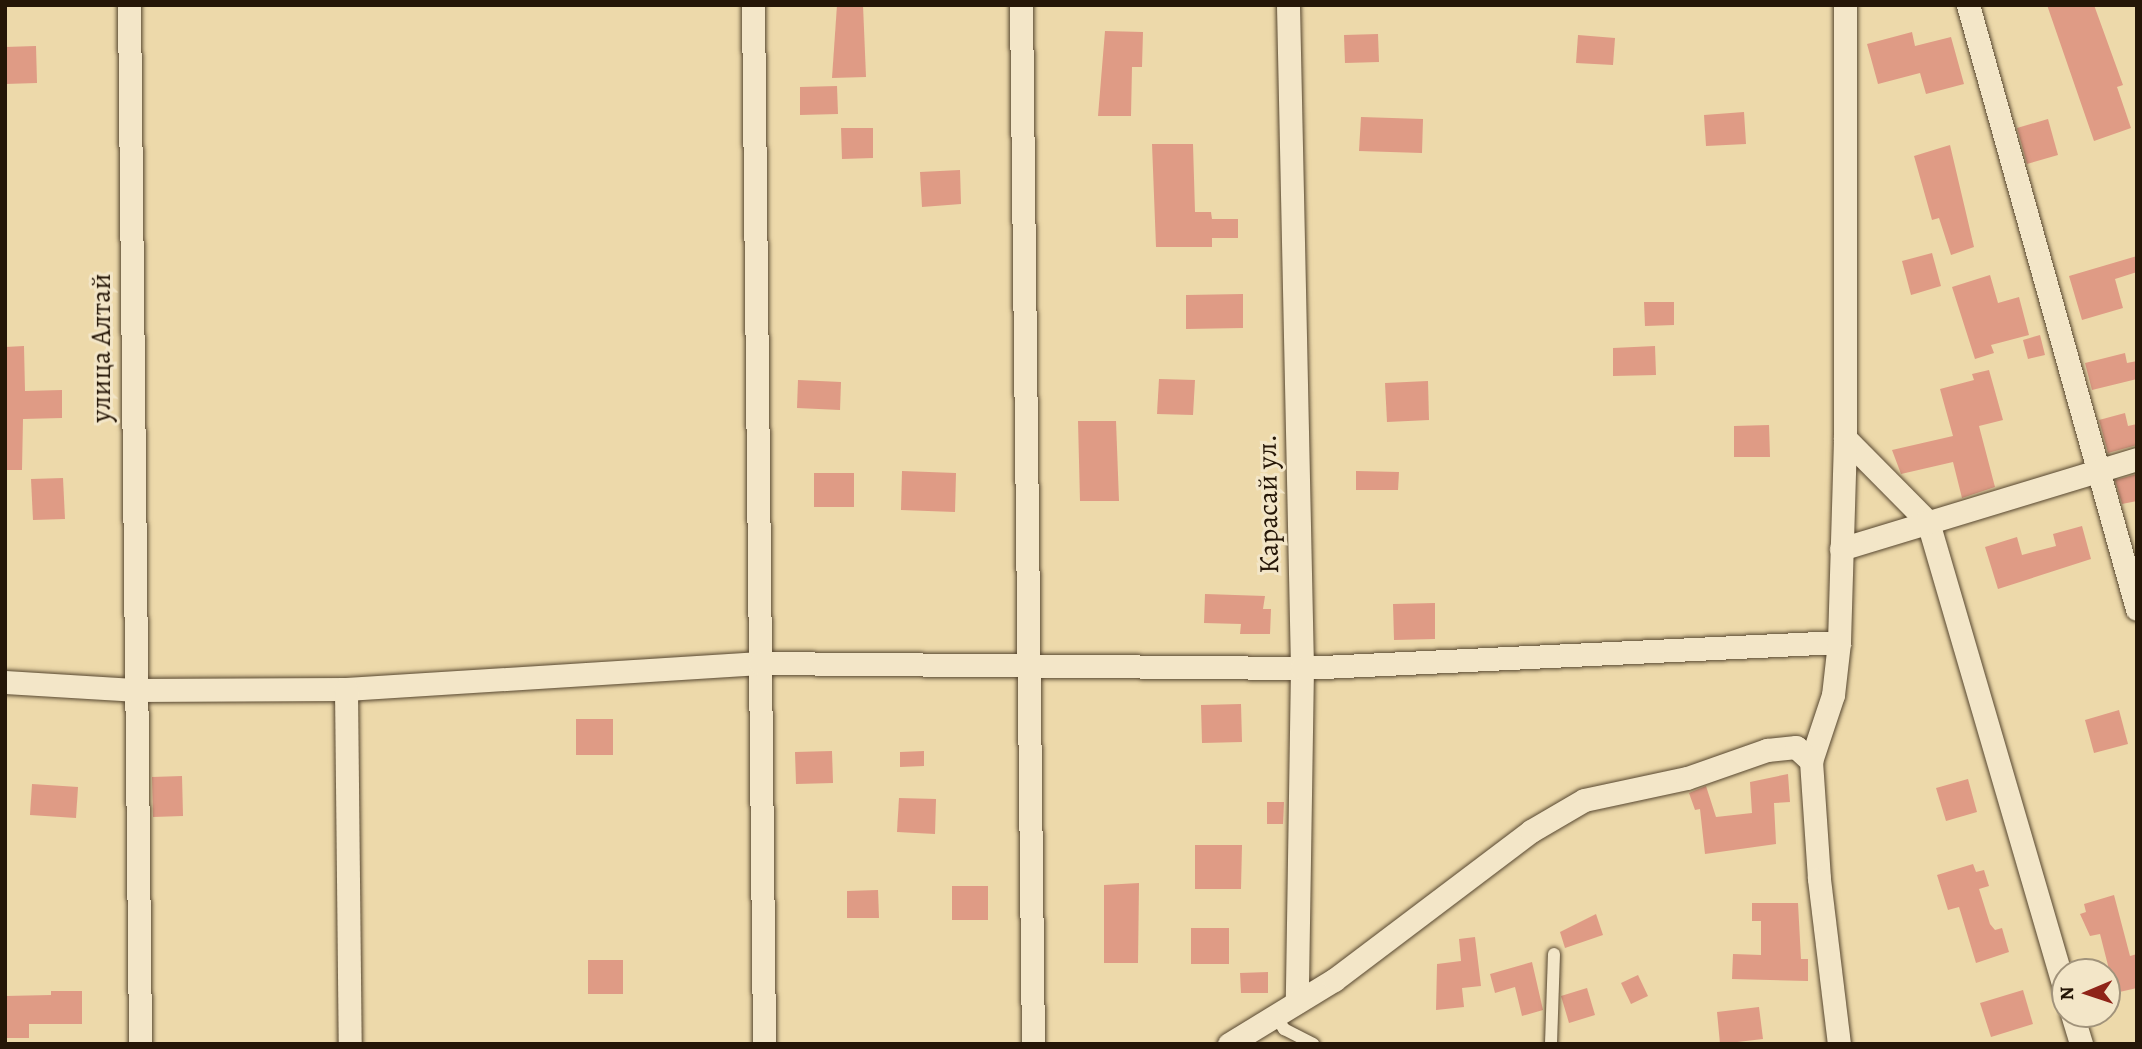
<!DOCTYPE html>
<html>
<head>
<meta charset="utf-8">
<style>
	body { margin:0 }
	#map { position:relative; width:2142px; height:1049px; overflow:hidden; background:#edd9aa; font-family:Alegreya,serif }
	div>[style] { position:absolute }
	.building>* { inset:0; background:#df9b85 }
	.roads { filter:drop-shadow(0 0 2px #574730) drop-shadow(0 0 2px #574730) }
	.service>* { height:12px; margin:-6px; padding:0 6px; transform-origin:6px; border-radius:6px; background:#f3e6c8 }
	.minor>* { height:23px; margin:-11.5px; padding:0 11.5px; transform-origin:11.5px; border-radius:11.5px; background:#f3e6c8 }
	span { translate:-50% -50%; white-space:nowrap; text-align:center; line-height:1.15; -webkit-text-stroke:6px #f3e6c8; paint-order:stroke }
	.street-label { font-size:28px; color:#251607 }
	.frame { position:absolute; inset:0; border:7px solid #251607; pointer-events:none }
	.north { position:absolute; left:2051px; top:958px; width:70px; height:70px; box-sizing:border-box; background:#f3e6c8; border:2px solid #a1937b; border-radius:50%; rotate:268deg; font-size:19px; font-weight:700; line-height:28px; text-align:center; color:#251607 }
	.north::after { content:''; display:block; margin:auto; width:24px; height:32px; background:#8f2418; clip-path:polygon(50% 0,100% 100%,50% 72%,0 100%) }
</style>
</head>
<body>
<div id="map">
	<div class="building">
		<div style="clip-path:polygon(837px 5px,863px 5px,866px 77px,832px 78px)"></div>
		<div style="clip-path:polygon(2047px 5px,2094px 5px,2123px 85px,2117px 87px,2131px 128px,2094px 141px)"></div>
		<div style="clip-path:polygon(1105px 31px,1143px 32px,1142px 67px,1132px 67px,1131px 116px,1098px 116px)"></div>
		<div style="clip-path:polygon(1912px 32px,1915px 46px,1951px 37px,1964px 84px,1926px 94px,1920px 73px,1878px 84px,1867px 44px)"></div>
		<div style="clip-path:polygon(1378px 34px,1379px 62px,1345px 63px,1344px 35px)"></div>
		<div style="clip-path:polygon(1578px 35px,1615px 38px,1613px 65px,1576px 63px)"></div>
		<div style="clip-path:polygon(36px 46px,37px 83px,5px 84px,5px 47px)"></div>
		<div style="clip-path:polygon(837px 86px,838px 114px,800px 115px,800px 87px)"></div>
		<div style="clip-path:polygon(1744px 112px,1746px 144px,1706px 146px,1704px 115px)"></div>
		<div style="clip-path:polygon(1361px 117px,1423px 119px,1422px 153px,1359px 151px)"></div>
		<div style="clip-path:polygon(2048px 119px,2058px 155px,2027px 164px,2017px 128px)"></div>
		<div style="clip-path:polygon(841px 128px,873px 128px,873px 158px,842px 159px)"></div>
		<div style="clip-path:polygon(1152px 144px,1193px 144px,1195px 212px,1211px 212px,1212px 219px,1238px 219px,1238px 238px,1212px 238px,1212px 247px,1156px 247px)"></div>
		<div style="clip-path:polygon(1950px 145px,1974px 247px,1951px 255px,1939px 218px,1932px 220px,1914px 156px)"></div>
		<div style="clip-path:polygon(960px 170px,961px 204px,922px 207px,920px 172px)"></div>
		<div style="clip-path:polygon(1932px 253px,1941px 286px,1911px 295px,1902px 261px)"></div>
		<div style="clip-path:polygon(2137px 256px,2137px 272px,2115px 279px,2123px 308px,2082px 320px,2069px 276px)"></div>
		<div style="clip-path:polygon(1990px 275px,1998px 303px,2019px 297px,2029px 335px,1991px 345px,1994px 353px,1975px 359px,1952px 287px)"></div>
		<div style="clip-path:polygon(1243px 294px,1243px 328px,1186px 329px,1186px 295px)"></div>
		<div style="clip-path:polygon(1644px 302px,1674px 302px,1674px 325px,1645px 326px)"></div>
		<div style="clip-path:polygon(2040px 335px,2045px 355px,2028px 359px,2023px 340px)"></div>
		<div style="clip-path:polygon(24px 346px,25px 391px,62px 390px,62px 418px,23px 419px,22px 470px,5px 470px,5px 347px)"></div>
		<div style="clip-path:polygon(1655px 346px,1656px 375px,1613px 376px,1613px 348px)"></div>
		<div style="clip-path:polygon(2125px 353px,2127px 363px,2137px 361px,2137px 379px,2092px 390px,2085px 363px)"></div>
		<div style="clip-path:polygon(1989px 370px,2003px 420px,1979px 426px,1995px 487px,1962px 498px,1953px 462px,1901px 474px,1892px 450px,1953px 436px,1940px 389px,1974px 380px,1972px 374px)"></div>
		<div style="clip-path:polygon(1159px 379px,1195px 380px,1193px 415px,1157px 414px)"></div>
		<div style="clip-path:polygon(798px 380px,841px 382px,840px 410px,797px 408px)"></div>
		<div style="clip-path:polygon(1428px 381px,1429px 420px,1387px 422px,1385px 383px)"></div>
		<div style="clip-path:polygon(2125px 413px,2128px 426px,2137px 424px,2137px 445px,2108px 453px,2099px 420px)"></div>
		<div style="clip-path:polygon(1078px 421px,1116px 421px,1119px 501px,1080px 501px)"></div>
		<div style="clip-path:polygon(1769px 425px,1770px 457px,1734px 457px,1734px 426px)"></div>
		<div style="clip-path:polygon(902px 471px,956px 473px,955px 512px,901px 510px)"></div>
		<div style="clip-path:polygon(1356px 471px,1399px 472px,1398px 490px,1356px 490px)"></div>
		<div style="clip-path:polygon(814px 473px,854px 473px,854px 507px,814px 507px)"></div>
		<div style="clip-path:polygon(2137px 474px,2137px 501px,2122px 504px,2115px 480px)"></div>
		<div style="clip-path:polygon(63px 478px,65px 519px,33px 520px,31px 479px)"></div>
		<div style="clip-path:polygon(2082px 526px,2091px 559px,1998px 589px,1985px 547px,2017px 537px,2022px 555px,2056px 546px,2053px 534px)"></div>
		<div style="clip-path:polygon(1205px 594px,1265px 596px,1263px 609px,1271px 609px,1270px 634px,1240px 634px,1241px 624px,1204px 623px)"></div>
		<div style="clip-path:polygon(1435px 603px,1435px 639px,1394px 640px,1393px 604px)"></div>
		<div style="clip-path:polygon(1241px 704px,1242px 742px,1202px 743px,1201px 705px)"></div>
		<div style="clip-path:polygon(2119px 710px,2128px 744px,2094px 753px,2085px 720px)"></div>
		<div style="clip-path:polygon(576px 719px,613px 719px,613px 755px,576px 755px)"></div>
		<div style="clip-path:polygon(832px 751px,833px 783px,796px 784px,795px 752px)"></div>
		<div style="clip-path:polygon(924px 751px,924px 766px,900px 767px,900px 752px)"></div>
		<div style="clip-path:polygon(1788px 774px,1790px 802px,1774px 803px,1776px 844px,1705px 854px,1700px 809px,1695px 810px,1689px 793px,1706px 786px,1716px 817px,1752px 813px,1750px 782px)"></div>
		<div style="clip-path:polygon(182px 776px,183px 816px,153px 817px,152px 777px)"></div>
		<div style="clip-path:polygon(1968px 779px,1977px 812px,1946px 821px,1936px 788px)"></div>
		<div style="clip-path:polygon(32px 784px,78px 787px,76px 818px,30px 815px)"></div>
		<div style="clip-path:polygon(899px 798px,936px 799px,935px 834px,897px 832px)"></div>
		<div style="clip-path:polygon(1267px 802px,1284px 802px,1283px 824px,1267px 824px)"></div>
		<div style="clip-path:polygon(1195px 845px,1242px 845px,1241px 889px,1195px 889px)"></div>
		<div style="clip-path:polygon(1973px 864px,1976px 872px,1984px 870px,1989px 886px,1979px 889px,1990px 924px,1995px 930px,2002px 928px,2009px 952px,1976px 963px,1959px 907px,1948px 910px,1937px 875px)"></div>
		<div style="clip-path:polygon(1139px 883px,1138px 963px,1104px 963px,1104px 885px)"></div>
		<div style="clip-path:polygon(952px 886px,988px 886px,988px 920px,952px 920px)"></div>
		<div style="clip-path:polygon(878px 890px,879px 918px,847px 918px,847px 891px)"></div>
		<div style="clip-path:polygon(2114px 895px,2130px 956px,2137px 954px,2137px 988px,2115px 993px,2100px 934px,2090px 936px,2080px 914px,2086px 912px,2084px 904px)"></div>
		<div style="clip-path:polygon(1752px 903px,1798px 903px,1801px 959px,1808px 959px,1808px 981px,1732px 979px,1733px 954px,1761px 955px,1761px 921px,1752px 921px)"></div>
		<div style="clip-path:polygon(1596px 914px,1603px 935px,1565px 948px,1560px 932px)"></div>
		<div style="clip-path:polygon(1191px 928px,1229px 928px,1229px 964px,1191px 964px)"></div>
		<div style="clip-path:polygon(1475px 937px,1481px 986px,1462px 988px,1464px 1007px,1436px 1010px,1437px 964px,1461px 961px,1459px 939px)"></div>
		<div style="clip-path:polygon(588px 960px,623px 960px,623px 994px,588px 994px)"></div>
		<div style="clip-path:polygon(1532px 962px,1543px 1010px,1522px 1016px,1515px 987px,1495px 993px,1490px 974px)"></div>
		<div style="clip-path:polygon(1268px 972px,1268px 993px,1241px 993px,1240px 973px)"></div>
		<div style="clip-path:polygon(1638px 975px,1648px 996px,1631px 1004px,1621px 983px)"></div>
		<div style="clip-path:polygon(1587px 988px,1595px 1015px,1569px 1023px,1561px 996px)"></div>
		<div style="clip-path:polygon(2023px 990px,2033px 1024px,1991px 1037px,1980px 1003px)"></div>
		<div style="clip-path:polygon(51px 991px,82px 991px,82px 1024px,29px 1024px,29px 1038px,5px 1038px,5px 996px,51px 995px)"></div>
		<div style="clip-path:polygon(1759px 1007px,1763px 1039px,1720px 1044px,1717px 1012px)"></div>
	</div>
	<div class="roads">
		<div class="service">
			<div style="left:1275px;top:1015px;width:17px;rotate:57deg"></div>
			<div style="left:1284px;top:1029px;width:33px;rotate:27deg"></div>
			<div style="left:1551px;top:1044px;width:90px;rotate:-88.1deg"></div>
		</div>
		<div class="minor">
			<div style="left:129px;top:5px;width:1039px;rotate:89.39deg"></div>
			<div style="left:753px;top:5px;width:1039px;rotate:89.39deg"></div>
			<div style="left:1021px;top:5px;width:1039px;rotate:89.34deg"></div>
			<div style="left:1288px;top:5px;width:663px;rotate:88.79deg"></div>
			<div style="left:1302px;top:668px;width:334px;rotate:90.9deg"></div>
			<div style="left:1968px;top:5px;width:627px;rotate:74.37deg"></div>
			<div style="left:1845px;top:438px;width:118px;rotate:45.3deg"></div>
			<div style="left:1928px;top:522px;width:487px;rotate:73.7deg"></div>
			<div style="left:1841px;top:549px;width:309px;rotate:-16.9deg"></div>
			<div style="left:5px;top:682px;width:129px;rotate:3.5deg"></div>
			<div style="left:134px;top:690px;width:212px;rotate:-0.3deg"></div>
			<div style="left:346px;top:689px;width:415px;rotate:-3.6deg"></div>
			<div style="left:760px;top:663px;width:542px;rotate:0.53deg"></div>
			<div style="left:1302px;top:668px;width:538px;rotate:-2.77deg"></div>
			<div style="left:346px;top:689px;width:355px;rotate:89.4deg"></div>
			<div style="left:1811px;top:761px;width:70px;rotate:-71.6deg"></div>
			<div style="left:1833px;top:695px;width:53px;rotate:-83.5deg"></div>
			<div style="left:1839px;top:642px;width:204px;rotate:-88.3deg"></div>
			<div style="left:1845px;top:438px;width:433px;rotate:-90deg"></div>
			<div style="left:2072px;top:1014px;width:31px;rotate:73deg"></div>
			<div style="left:1229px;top:1044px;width:123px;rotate:-31.4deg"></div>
			<div style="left:1334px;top:980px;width:247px;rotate:-37.1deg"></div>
			<div style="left:1531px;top:831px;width:61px;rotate:-30.3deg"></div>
			<div style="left:1584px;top:800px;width:105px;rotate:-12.1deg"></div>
			<div style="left:1687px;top:778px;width:85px;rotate:-19.3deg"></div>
			<div style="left:1767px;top:750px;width:29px;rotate:-6deg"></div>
			<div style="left:1796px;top:747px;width:21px;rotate:43deg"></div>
			<div style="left:1811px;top:761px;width:118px;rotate:86.1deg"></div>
			<div style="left:1819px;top:879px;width:166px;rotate:83.1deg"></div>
		</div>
	</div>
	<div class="street-label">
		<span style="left:101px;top:348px;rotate:-90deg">улица Алтай</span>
		<span style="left:1268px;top:504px;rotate:-91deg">Карасай ул.</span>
	</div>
	<div class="frame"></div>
	<div class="north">N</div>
</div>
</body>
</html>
